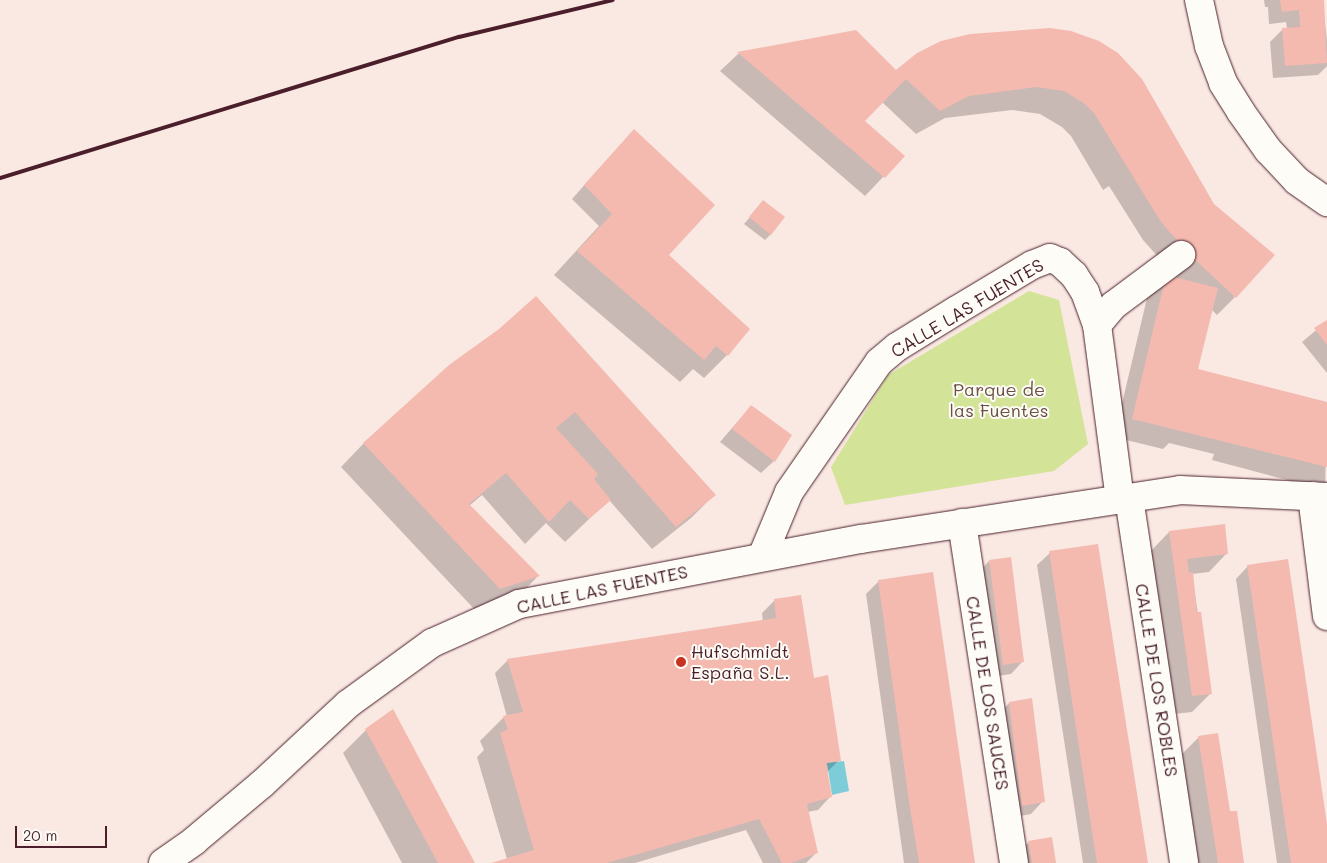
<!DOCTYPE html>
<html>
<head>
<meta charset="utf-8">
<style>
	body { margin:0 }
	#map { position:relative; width:1327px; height:863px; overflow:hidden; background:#fae8e2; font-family:Mali,sans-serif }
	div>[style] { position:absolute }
	.green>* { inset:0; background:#d3e498 }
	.water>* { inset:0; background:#7dcdd8 }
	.shadow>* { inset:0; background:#0003 }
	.building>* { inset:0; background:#f4bab0 }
	.roads { filter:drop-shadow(0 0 1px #4a1f2b) drop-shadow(0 0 1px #4a1f2b) }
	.minor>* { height:28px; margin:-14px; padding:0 14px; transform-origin:14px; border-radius:14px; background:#fdfcf7 }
	.tertiary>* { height:28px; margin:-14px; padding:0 14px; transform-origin:14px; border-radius:14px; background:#fdfcf7 }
	.rail>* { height:4px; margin:-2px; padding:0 2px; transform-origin:2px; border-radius:2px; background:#4a1f2b }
	.dots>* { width:14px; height:14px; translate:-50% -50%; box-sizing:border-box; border:2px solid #fdfcf7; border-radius:50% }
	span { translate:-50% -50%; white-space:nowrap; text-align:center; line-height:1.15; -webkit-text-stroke:4px #fdfcf7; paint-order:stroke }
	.street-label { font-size:18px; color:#4a1f2b }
	.park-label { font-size:18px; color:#6c5046 }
	.poi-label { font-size:18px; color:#4a1f2b }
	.left { translate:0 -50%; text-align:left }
	.scale { position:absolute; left:15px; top:826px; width:92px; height:22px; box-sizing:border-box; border:2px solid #4a1f2b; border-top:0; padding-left:6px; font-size:15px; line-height:18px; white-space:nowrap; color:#4a1f2b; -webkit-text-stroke:4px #fdfcf7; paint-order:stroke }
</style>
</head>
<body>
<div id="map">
	<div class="green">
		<div style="clip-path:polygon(1029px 291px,1059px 300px,1088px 444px,1054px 471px,845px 505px,831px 467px,888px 375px)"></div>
	</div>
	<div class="water">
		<div style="clip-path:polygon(844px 761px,849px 791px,832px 795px,827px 763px)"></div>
	</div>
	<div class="shadow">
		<div style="clip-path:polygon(1264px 0,1322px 0,1327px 40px,1327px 66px,1318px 75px,1273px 78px,1270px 42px,1283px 29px,1287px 29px,1286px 22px,1269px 24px,1268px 7px,1265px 7px)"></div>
		<div style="clip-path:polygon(1050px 29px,1235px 297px,1217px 315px,1212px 310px,1197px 370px,1327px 403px,1325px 490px,1212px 460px,1214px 454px,1169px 443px,1163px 449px,1114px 437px,1148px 294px,1167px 276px,1178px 279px,1143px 240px,1109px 186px,1103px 190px,1071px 136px,1062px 127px,1040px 114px,1012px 110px,945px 118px,916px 134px,882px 102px,863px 121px,903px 156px,865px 196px,720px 71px,738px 54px,856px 32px,896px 71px)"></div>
		<div style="clip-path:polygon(621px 144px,667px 255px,727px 355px,704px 378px,693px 369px,680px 382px,554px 275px,599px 226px,572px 199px)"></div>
		<div style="clip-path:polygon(758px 208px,771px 234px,765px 240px,744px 224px)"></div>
		<div style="clip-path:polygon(1327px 321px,1327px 373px,1302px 342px)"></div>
		<div style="clip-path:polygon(500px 330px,714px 495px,691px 518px,652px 549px,609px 500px,565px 542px,546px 523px,525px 544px,482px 495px,469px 506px,538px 576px,516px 599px,476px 611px,341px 467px,364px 443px)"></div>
		<div style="clip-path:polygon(751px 406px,774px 461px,761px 473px,720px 442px)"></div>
		<div style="clip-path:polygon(1169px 532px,1227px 553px,1209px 572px,1192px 574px,1210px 694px,1192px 712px,1174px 714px,1151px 551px)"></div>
		<div style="clip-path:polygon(1050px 553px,1146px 863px,1083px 863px,1037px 565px)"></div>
		<div style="clip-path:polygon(989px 561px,1023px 661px,1011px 674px,990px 677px,977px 574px)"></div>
		<div style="clip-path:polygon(1248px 566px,1327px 835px,1327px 863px,1277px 863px,1236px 579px)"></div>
		<div style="clip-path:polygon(932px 573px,974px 863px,904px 863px,866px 594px,878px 582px)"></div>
		<div style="clip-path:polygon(775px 600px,813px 679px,839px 760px,826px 773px,830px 797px,818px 810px,807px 812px,816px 853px,806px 863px,763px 863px,746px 830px,635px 863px,494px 863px,507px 859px,477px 757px,484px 750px,480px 741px,503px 718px,507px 717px,495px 673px,508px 660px,763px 622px,762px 613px)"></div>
		<div style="clip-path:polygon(1009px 703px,1043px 801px,1031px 814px,1010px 818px,997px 716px)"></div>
		<div style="clip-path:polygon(366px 730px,473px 863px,402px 863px,343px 753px)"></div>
		<div style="clip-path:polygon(1199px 737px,1229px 812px,1243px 863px,1197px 863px,1181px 755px)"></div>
		<div style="clip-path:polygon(1029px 842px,1055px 863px,1025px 863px,1022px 849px)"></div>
	</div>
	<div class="building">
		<div style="clip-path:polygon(1280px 0,1324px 0,1327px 63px,1285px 66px,1282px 28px,1300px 27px,1299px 10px,1282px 12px)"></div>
		<div style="clip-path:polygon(1050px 28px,1071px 31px,1099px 41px,1118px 53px,1142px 79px,1214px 204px,1275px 255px,1236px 298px,1188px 253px,1161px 222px,1094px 113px,1085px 104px,1064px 91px,1036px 87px,969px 96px,940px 111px,906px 79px,865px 121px,905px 156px,885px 178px,737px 52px,856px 30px,896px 70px,917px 53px,941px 41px,970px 34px)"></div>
		<div style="clip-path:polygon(634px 129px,715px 205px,669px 255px,750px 329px,728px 356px,716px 346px,704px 360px,577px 251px,612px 214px,584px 185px)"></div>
		<div style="clip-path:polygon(763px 200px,785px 217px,771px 235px,749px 217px)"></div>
		<div style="clip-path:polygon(1166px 275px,1218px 288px,1198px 369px,1327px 402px,1327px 467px,1132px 419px)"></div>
		<div style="clip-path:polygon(536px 296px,716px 495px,676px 527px,575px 412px,556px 428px,598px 474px,594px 479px,611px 500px,589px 519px,570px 500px,549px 522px,506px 473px,469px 504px,540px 576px,500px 589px,363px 443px,449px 365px,499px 329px)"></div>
		<div style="clip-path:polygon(1327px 320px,1327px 345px,1314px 328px)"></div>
		<div style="clip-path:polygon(751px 405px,792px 435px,775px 462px,732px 429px)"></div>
		<div style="clip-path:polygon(1225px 524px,1228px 554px,1187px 559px,1189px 573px,1193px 572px,1197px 612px,1201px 612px,1212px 694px,1192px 696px,1169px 531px)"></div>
		<div style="clip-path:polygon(1098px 544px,1114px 647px,1148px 863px,1097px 863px,1092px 832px,1049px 551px)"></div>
		<div style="clip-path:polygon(1011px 557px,1024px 662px,1003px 665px,989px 560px)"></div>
		<div style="clip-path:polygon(1288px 559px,1327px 824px,1327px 863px,1291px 863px,1247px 565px)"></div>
		<div style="clip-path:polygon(933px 572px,954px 717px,975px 863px,919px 863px,910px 808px,878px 580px)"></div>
		<div style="clip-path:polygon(801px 595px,814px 678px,828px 675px,841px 761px,826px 763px,832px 797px,807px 804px,818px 853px,791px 863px,782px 863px,759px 819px,607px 863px,491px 863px,534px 850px,500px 733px,508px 729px,503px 716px,523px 712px,507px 659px,776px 618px,774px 599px)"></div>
		<div style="clip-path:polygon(1032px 698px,1045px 802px,1022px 806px,1009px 702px)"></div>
		<div style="clip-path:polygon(393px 709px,475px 863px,438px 863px,365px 729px)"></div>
		<div style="clip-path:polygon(1218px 733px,1230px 811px,1237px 811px,1244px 863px,1218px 863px,1198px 736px)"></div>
		<div style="clip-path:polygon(1052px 837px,1056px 863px,1032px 863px,1028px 841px)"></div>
	</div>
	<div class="roads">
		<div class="minor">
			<div style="left:1097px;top:325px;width:26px;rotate:-50deg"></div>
			<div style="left:1114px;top:305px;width:84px;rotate:-36.7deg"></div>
			<div style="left:1312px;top:496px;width:121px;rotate:82.9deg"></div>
			<div style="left:1129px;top:498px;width:369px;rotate:81.4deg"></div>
			<div style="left:962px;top:523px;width:344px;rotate:81.3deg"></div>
			<div style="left:762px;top:557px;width:70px;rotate:-67.4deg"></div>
			<div style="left:789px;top:492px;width:158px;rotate:-55.3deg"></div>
			<div style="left:879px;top:362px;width:23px;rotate:-40deg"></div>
			<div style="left:897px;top:347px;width:70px;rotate:-31.7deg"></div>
			<div style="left:957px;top:310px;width:87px;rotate:-31deg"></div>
			<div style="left:1032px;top:265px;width:19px;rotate:-21deg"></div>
			<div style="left:1050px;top:258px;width:11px;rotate:22deg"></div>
			<div style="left:1060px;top:262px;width:19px;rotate:43deg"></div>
			<div style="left:1074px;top:275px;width:20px;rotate:57deg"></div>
			<div style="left:1085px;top:292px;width:35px;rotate:70deg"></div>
			<div style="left:1097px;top:325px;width:176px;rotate:82.5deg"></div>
		</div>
		<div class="tertiary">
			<div style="left:1199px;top:0;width:47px;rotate:77.7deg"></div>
			<div style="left:1209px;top:46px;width:40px;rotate:69deg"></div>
			<div style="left:1223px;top:83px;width:34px;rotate:58deg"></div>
			<div style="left:1241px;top:112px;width:47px;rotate:54.6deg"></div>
			<div style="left:1268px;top:150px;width:42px;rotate:46.9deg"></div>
			<div style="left:1297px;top:181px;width:37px;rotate:35deg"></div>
			<div style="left:163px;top:863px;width:38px;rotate:-35deg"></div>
			<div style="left:194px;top:841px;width:89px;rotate:-40deg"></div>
			<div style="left:262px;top:784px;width:117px;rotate:-42.9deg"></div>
			<div style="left:348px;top:704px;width:104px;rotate:-36deg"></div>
			<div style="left:432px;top:643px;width:95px;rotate:-24.1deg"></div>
			<div style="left:519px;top:604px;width:348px;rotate:-10.8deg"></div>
			<div style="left:861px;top:539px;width:323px;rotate:-8.7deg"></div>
			<div style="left:1180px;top:490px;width:147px;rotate:2.7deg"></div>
		</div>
	</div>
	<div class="rail">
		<div style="left:0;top:178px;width:480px;rotate:-17.1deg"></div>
		<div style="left:459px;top:37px;width:158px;rotate:-13.5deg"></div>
	</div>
	<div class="dots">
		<div style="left:681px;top:662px;background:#c8321e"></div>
	</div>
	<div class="street-label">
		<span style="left:967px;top:308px;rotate:-31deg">CALLE LAS FUENTES</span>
		<span style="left:602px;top:589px;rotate:-12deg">CALLE LAS FUENTES</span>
		<span style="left:1157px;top:680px;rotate:81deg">CALLE DE LOS ROBLES</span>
		<span style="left:988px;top:693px;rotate:81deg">CALLE DE LOS SAUCES</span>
	</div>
	<div class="park-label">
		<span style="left:999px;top:400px">Parque de<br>las Fuentes</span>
	</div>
	<div class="poi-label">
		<span class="left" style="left:691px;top:662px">Hufschmidt<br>España S.L.</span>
	</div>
	<div class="scale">20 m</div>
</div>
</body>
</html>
